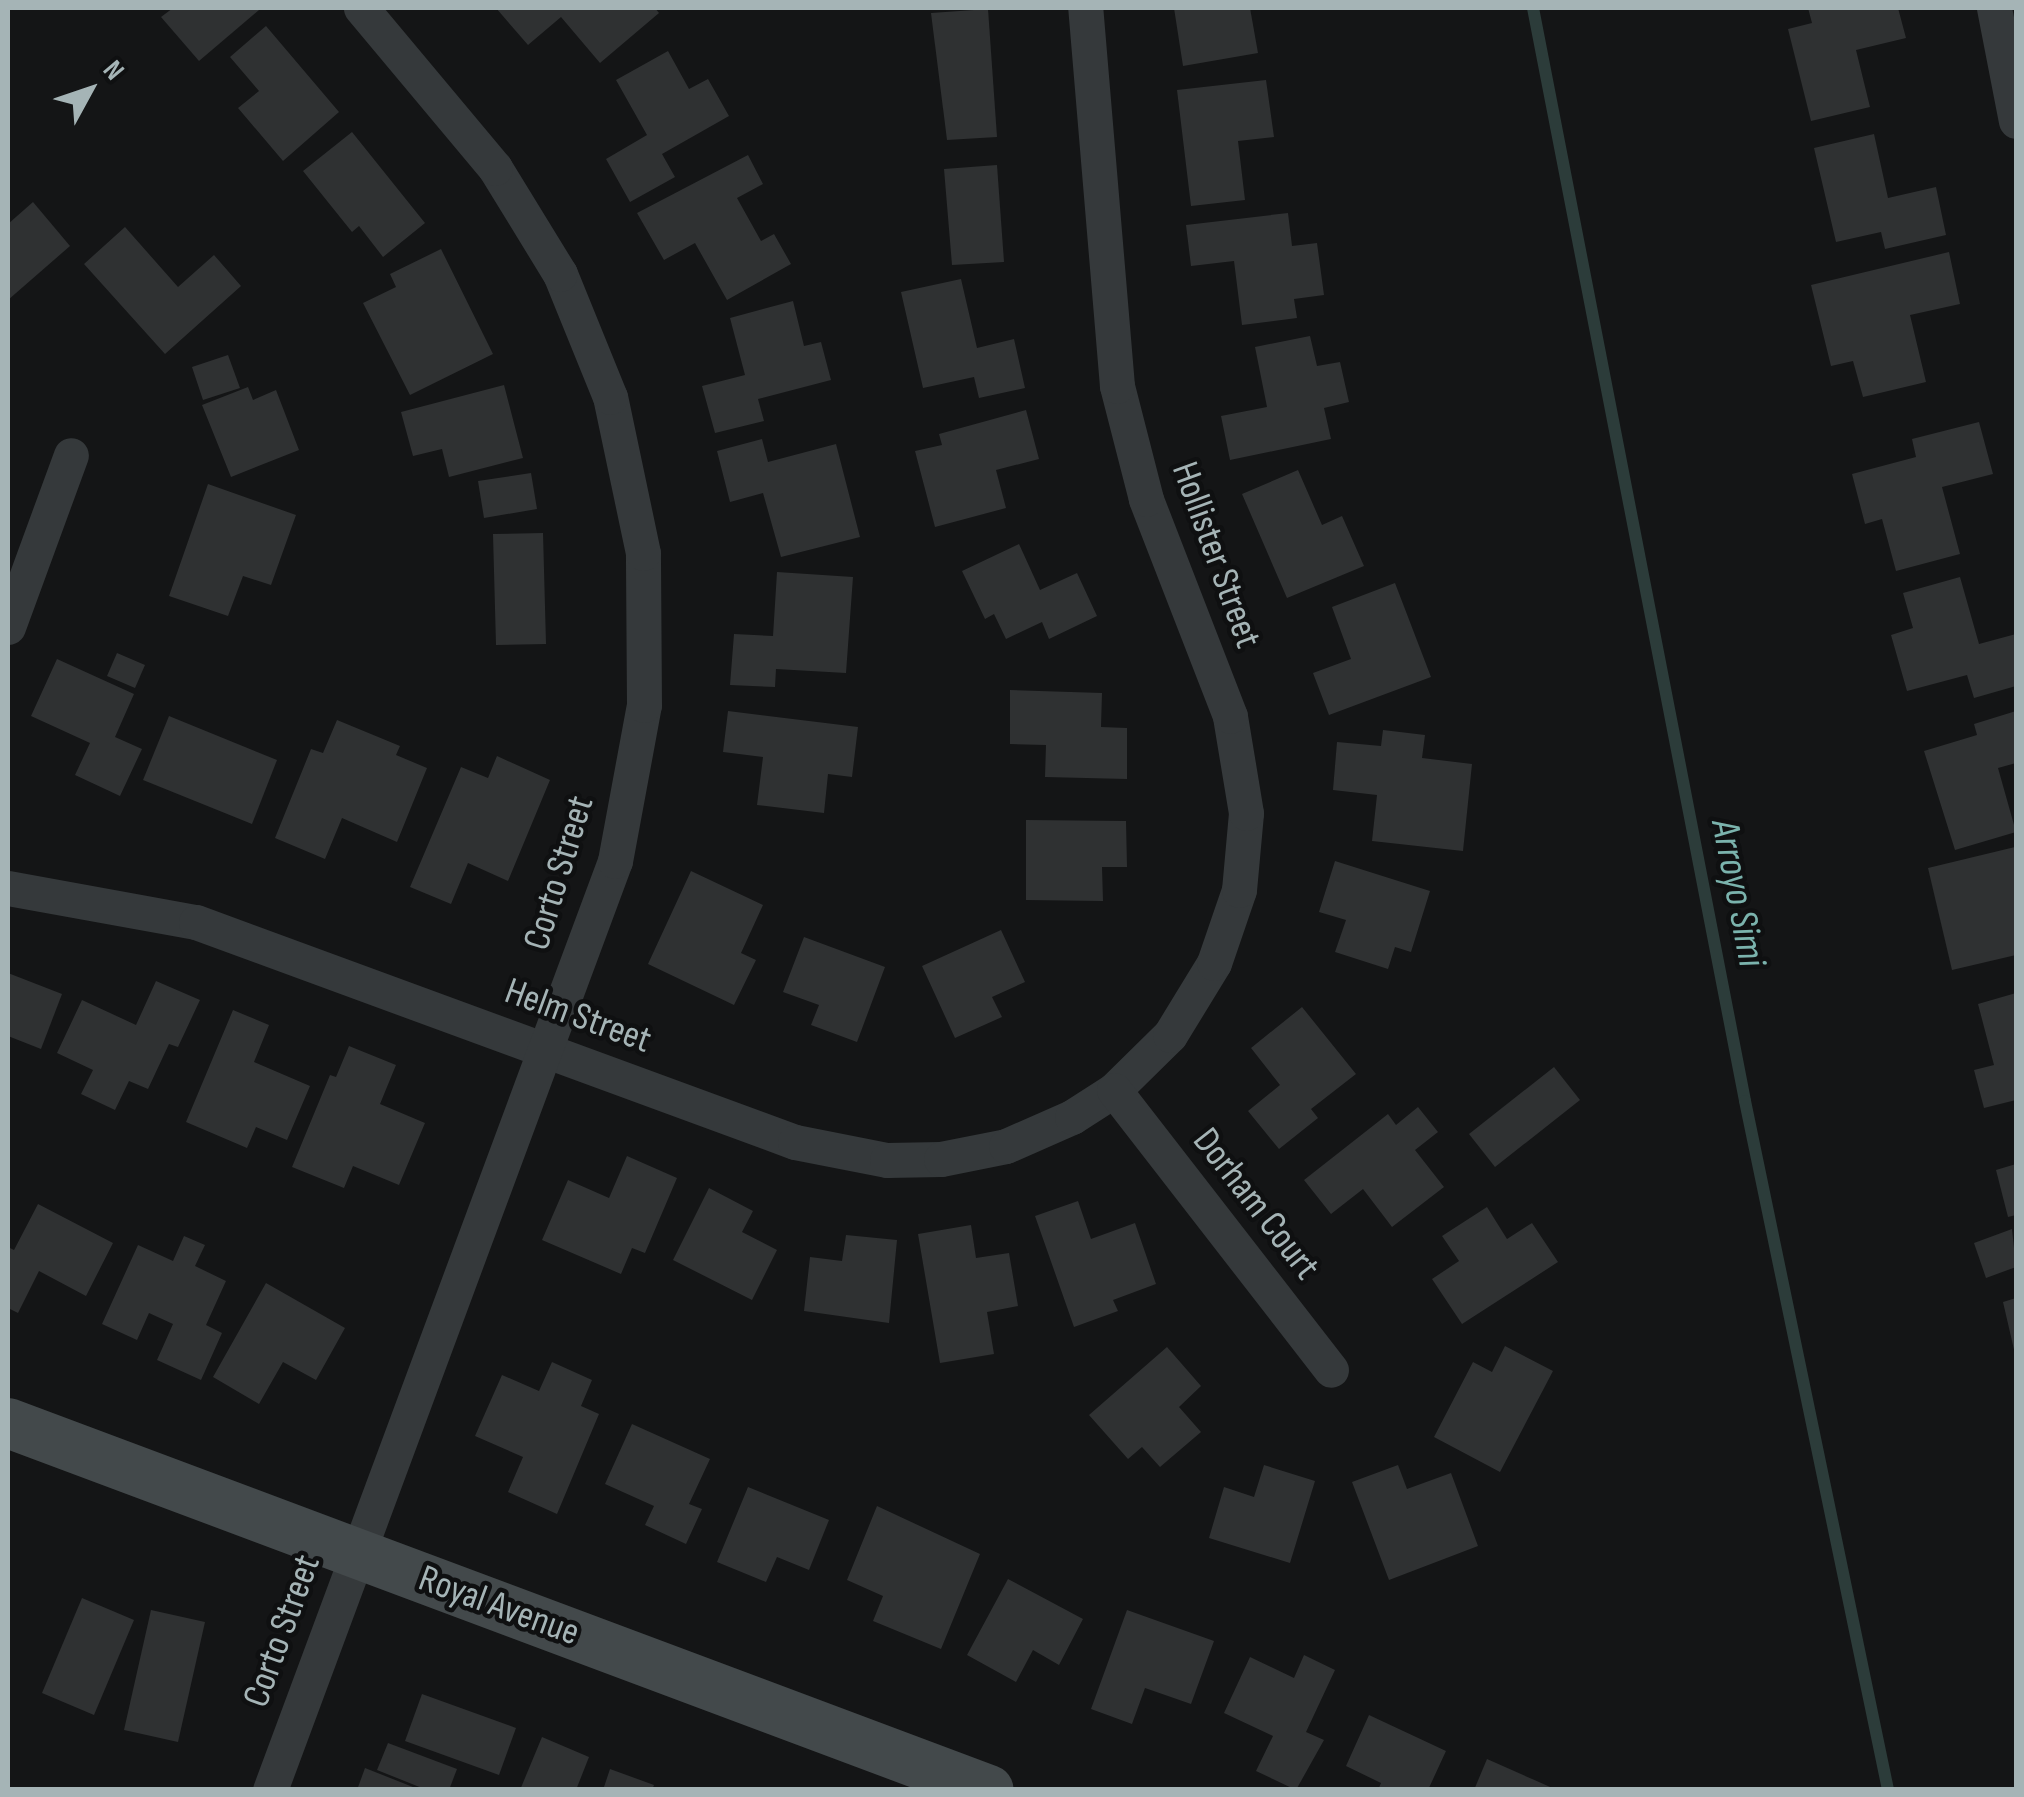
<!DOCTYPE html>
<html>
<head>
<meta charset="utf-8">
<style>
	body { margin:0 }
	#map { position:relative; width:2024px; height:1797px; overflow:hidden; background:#141516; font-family:"Sofia Sans Condensed",sans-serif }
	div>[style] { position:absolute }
	.stream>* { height:12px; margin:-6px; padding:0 6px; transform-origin:6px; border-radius:6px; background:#2c3c3a }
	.building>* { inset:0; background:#2f3132 }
	.minor>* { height:35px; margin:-17.5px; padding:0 17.5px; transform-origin:17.5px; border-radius:17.5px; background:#35393b }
	.secondary>* { height:50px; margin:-25px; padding:0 25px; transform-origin:25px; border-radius:25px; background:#43494b }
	span { translate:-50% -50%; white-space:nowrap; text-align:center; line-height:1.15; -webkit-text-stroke:9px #0f1011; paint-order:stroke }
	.street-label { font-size:38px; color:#a5b4b6 }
	.water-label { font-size:40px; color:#7bb3ad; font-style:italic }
	.frame { position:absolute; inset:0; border:10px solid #a5b4b6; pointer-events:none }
	.north { position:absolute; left:40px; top:40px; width:100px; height:100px; -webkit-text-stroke:8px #0f1011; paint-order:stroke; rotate:50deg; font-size:28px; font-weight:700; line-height:40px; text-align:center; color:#a5b4b6 }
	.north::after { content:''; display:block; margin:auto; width:35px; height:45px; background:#a5b4b6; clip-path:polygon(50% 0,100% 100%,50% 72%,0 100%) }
</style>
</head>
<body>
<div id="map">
	<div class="stream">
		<div style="left:1533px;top:8px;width:1113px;rotate:79.02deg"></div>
		<div style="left:1745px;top:1101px;width:704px;rotate:78.27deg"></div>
	</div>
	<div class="building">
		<div style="clip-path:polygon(173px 8px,257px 8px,259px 10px,199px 61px,161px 17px)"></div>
		<div style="clip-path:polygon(496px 8px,655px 8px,659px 13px,600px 63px,561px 17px,528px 45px)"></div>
		<div style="clip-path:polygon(1174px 8px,1250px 8px,1258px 53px,1183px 66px)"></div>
		<div style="clip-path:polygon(1808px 8px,1898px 8px,1906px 38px,1856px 50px,1870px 107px,1811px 121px,1788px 29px,1812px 23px)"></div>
		<div style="clip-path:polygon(988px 9px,997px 137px,947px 140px,931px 13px)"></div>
		<div style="clip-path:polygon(266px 26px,339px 112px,283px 161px,238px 108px,259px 91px,230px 57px)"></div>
		<div style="clip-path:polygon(668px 51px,689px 89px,708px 79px,729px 116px,662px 154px,675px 177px,630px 202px,606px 159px,647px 135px,616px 80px)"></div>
		<div style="clip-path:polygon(1266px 80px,1274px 137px,1238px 141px,1245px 200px,1191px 206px,1177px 90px)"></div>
		<div style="clip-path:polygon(352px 132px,425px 223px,383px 257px,359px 226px,352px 232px,303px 171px)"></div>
		<div style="clip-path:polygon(1874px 134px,1888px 198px,1936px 187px,1946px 235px,1885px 249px,1881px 232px,1836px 242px,1814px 148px)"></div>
		<div style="clip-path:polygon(748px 155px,763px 184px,737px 198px,761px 241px,774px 234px,791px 264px,727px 300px,695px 243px,664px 260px,637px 213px)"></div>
		<div style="clip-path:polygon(997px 165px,1004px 262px,952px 265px,944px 169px)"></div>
		<div style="clip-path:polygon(33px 202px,70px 246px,8px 300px,8px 224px)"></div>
		<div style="clip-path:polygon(1288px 213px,1292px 246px,1317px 243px,1324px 295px,1294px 299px,1297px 318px,1242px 325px,1234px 261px,1191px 266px,1186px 225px)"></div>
		<div style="clip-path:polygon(125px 227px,178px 287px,214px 255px,241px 286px,165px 354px,84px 264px)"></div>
		<div style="clip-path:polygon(441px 249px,493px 354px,410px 395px,363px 303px,396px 287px,390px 274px)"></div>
		<div style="clip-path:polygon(1949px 252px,1960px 304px,1910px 315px,1926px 382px,1863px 397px,1853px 361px,1831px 366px,1811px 285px)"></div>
		<div style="clip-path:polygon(961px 279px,977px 348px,1014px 339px,1025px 388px,979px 398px,974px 377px,923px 388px,901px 292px)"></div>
		<div style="clip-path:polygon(793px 301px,804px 346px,821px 342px,831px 380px,758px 399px,764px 421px,715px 433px,702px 386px,745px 375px,730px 318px)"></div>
		<div style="clip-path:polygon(1310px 336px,1317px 366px,1340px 362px,1349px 402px,1324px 408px,1331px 439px,1230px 460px,1221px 416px,1267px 407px,1255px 347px)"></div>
		<div style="clip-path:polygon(228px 355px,240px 388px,203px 400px,192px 367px)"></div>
		<div style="clip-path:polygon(504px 385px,523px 458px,449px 477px,442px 449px,413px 456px,401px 412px)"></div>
		<div style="clip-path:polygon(248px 387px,253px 400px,276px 390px,299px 450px,231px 477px,202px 405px)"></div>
		<div style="clip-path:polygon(1026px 410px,1039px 459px,996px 470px,1006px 508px,935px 527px,915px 451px,942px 445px,939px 434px)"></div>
		<div style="clip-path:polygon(1979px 422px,1993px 474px,1942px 487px,1960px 554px,1896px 571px,1882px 519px,1865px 524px,1852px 474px,1916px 457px,1912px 439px)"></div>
		<div style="clip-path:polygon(762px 439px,768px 462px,836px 444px,860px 537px,781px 557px,763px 493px,730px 502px,717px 451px)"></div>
		<div style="clip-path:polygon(1298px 470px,1322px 525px,1342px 516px,1364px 566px,1287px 598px,1242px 494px)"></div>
		<div style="clip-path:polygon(531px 473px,537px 509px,484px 518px,478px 481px)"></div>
		<div style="clip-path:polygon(208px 484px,296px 515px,271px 585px,243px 576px,228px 616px,169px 596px)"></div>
		<div style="clip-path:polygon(543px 533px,546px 644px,496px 645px,493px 534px)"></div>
		<div style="clip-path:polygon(1019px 544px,1040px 590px,1077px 573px,1097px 616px,1049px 639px,1042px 622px,1006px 639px,994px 614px,985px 619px,962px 571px)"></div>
		<div style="clip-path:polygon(777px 572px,853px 577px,846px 673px,776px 669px,775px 687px,730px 685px,734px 634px,773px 636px)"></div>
		<div style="clip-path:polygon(1960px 577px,1979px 644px,2016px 634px,2016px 686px,1974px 698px,1967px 675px,1907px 691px,1891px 635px,1913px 628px,1903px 593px)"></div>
		<div style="clip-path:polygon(1395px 583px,1431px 677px,1329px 715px,1313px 673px,1351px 659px,1332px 607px)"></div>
		<div style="clip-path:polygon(117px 653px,145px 665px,135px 688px,107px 676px)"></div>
		<div style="clip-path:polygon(57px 659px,134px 694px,115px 737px,142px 749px,120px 796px,75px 775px,90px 743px,31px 716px)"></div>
		<div style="clip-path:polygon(1010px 690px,1102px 693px,1101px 727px,1127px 728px,1127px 779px,1045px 777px,1046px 745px,1010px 744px)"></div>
		<div style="clip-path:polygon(728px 711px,858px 727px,852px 777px,828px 774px,824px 813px,757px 805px,763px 757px,723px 752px)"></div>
		<div style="clip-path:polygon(2016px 711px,2016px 763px,1998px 768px,2016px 832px,1955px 850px,1924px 751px,1977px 735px,1974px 724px)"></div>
		<div style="clip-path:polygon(169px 716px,277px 760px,252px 824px,143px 780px)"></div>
		<div style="clip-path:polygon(337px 720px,400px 746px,396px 755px,427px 768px,397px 842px,342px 818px,325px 859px,275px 838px,311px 749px,323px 753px)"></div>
		<div style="clip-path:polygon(1383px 730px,1425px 735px,1422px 758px,1472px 764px,1463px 851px,1372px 841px,1377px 795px,1333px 790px,1337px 742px,1381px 746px)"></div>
		<div style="clip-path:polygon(497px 756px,550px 780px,508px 881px,468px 863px,451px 904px,410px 887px,461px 767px,488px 778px)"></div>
		<div style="clip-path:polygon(1026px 820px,1126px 821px,1127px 867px,1102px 867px,1103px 901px,1026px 900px)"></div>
		<div style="clip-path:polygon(2015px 847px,2016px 955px,1952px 970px,1928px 868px)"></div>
		<div style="clip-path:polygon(1335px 861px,1430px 891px,1411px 952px,1395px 947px,1388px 969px,1335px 952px,1346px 920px,1319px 912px)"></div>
		<div style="clip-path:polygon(691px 871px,763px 905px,741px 953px,756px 960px,734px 1005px,648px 964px)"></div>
		<div style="clip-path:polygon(1001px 930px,1025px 982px,992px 997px,1002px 1017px,955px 1038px,922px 966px)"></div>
		<div style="clip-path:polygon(804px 937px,885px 967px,857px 1042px,811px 1025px,819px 1005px,783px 992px)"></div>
		<div style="clip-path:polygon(8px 973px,62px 994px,41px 1049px,8px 1036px)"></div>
		<div style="clip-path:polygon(156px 981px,200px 1000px,178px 1047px,169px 1044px,148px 1089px,129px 1081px,115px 1110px,81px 1094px,93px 1070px,57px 1053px,82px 1000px,136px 1025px)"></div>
		<div style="clip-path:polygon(2016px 993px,2016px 1100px,1984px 1108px,1974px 1070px,1994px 1065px,1978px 1004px)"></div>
		<div style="clip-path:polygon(1302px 1007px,1356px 1074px,1311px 1109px,1318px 1118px,1279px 1149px,1248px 1111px,1280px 1085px,1251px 1048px)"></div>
		<div style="clip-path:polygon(233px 1010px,269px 1025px,254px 1062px,310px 1086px,287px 1140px,256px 1127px,247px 1148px,186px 1122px)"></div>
		<div style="clip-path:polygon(349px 1046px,396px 1065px,380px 1104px,425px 1123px,399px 1185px,353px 1166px,344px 1188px,292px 1167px,330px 1075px,336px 1077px)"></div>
		<div style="clip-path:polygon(1554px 1067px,1580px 1100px,1495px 1167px,1469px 1134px)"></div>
		<div style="clip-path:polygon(1418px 1107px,1438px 1132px,1415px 1150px,1444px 1187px,1392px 1227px,1363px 1189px,1331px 1214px,1304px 1180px,1388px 1114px,1396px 1125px)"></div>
		<div style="clip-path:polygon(627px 1156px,677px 1178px,645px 1253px,632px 1248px,621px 1274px,542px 1240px,568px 1180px,609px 1198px)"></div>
		<div style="clip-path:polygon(2016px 1164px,2016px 1215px,2008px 1217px,1996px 1170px)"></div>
		<div style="clip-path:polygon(709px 1188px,753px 1211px,742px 1232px,777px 1250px,752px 1300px,673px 1260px)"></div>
		<div style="clip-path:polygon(1078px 1201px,1091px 1239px,1135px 1223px,1156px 1284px,1113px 1300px,1118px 1311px,1074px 1327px,1035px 1216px)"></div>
		<div style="clip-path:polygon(38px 1204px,113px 1243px,86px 1296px,39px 1271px,18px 1313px,8px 1308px,8px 1247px,14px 1250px)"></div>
		<div style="clip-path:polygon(1487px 1207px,1507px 1239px,1532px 1223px,1558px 1262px,1462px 1324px,1432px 1279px,1459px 1261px,1442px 1236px)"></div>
		<div style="clip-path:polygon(971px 1225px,976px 1258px,1009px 1253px,1018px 1306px,987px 1312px,994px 1354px,940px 1363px,918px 1234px)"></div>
		<div style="clip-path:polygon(2012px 1229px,2016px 1267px,1986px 1278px,1974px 1243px)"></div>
		<div style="clip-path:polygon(846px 1235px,897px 1240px,889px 1323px,804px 1311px,810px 1257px,842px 1261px)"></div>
		<div style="clip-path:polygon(184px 1236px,205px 1245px,195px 1266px,226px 1281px,206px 1325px,222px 1333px,201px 1380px,157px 1360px,173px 1324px,149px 1313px,137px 1340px,102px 1324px,138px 1245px,173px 1261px)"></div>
		<div style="clip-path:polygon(266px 1283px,345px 1328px,316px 1380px,283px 1362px,259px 1404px,213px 1377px)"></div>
		<div style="clip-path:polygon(2016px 1298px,2016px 1354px,2015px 1354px,2003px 1302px)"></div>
		<div style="clip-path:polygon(1505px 1346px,1553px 1371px,1500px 1472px,1434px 1437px,1473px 1362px,1492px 1372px)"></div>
		<div style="clip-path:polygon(1167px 1347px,1201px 1386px,1179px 1407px,1201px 1432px,1160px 1467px,1142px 1447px,1128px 1459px,1089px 1415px)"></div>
		<div style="clip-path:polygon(552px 1362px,592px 1380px,581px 1406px,599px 1414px,557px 1514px,508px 1492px,523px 1457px,475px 1436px,502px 1375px,539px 1391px)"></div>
		<div style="clip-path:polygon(632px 1424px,710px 1459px,689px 1504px,702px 1509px,686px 1544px,645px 1525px,654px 1506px,605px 1484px)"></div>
		<div style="clip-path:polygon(1264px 1465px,1315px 1481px,1290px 1563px,1209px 1538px,1224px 1487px,1254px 1497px)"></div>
		<div style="clip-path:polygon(1398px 1465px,1407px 1489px,1451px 1473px,1478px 1546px,1389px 1580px,1352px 1482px)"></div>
		<div style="clip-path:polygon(748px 1487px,829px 1520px,809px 1570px,777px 1557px,766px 1582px,717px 1562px)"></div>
		<div style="clip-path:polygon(877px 1506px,980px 1554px,941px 1649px,873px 1621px,883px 1596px,847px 1580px)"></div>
		<div style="clip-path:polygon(1008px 1579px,1083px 1619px,1059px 1665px,1033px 1650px,1016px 1682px,967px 1655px)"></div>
		<div style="clip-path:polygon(82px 1598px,134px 1620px,94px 1715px,42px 1693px)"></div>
		<div style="clip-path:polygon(151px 1610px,205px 1622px,178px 1742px,124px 1730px)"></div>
		<div style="clip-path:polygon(1127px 1610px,1214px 1641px,1191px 1704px,1145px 1688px,1132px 1724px,1091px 1709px)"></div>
		<div style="clip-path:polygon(1304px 1655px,1335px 1670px,1306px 1732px,1324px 1740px,1296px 1790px,1256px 1771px,1273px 1736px,1224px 1713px,1250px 1657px,1294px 1678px)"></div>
		<div style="clip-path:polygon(422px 1694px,516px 1728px,499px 1775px,405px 1741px)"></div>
		<div style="clip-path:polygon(1369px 1715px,1446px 1751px,1428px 1790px,1378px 1790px,1381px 1783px,1346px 1766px)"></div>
		<div style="clip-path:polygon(542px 1737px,589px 1757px,576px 1790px,520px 1790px)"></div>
		<div style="clip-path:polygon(388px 1743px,457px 1769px,449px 1790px,427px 1790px,377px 1770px)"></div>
		<div style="clip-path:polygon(1487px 1759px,1557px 1790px,1474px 1790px)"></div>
		<div style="clip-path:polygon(365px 1768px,418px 1789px,418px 1790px,357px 1790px)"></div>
		<div style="clip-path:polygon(610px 1769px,654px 1785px,652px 1790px,603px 1790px)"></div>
	</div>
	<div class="minor">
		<div style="left:1994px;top:8px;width:115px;rotate:79deg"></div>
		<div style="left:8px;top:627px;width:183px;rotate:-69.9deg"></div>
		<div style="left:8px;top:888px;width:191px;rotate:10.3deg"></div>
		<div style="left:196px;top:922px;width:638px;rotate:20.17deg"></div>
		<div style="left:795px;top:1142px;width:94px;rotate:11.1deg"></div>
		<div style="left:887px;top:1160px;width:54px;rotate:-1.1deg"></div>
		<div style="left:941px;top:1159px;width:66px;rotate:-11.3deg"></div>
		<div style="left:1006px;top:1146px;width:72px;rotate:-23.7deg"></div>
		<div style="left:1072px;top:1117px;width:50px;rotate:-32.7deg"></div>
		<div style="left:1114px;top:1090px;width:78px;rotate:-44.5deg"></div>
		<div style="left:1170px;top:1035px;width:84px;rotate:-58.6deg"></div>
		<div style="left:1214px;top:963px;width:77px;rotate:-71.1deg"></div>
		<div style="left:1239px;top:890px;width:77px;rotate:-84.8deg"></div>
		<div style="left:1246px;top:813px;width:98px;rotate:-99.4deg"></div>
		<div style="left:1230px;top:716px;width:233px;rotate:-111.2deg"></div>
		<div style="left:1146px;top:499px;width:117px;rotate:-104.4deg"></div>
		<div style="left:1117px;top:386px;width:379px;rotate:-94.8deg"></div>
		<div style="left:1114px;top:1090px;width:354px;rotate:52.2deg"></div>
		<div style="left:270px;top:1790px;width:991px;rotate:-69.63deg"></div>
		<div style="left:615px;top:861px;width:159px;rotate:-79.5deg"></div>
		<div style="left:644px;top:705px;width:152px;rotate:-90.4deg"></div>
		<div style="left:643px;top:553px;width:159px;rotate:-101.9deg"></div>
		<div style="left:610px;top:397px;width:133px;rotate:-112.1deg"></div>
		<div style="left:560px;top:274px;width:124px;rotate:-121.5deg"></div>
		<div style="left:495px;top:168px;width:209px;rotate:-129.9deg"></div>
	</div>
	<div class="secondary">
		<div style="left:8px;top:1423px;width:1047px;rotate:20.51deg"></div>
	</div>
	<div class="street-label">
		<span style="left:1216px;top:555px;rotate:70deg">Hollister Street</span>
		<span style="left:559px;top:873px;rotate:-73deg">Corto Street</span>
		<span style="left:578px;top:1016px;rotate:20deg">Helm Street</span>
		<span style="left:1256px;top:1204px;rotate:52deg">Dorham Court</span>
		<span style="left:499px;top:1606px;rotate:20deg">Royal Avenue</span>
		<span style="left:282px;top:1631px;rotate:-70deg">Corto Street</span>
	</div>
	<div class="water-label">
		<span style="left:1738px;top:893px;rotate:79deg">Arroyo Simi</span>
	</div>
	<div class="frame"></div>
	<div class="north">N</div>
</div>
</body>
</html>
